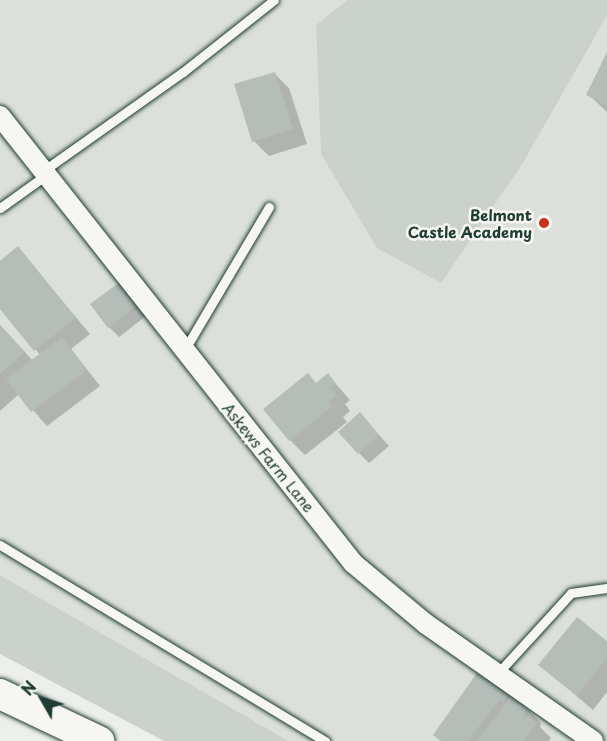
<!DOCTYPE html>
<html>
<head>
<meta charset="utf-8">
<style>
	body { margin:0 }
	#map { position:relative; width:607px; height:741px; overflow:hidden; background:#edefea; font-family:"Playpen Sans",sans-serif }
	div>[style] { position:absolute }
	.built>* { inset:0; background:#dce0db }
	.green>* { inset:0; background:#cbd2cc }
	.shadow>* { inset:0; background:#0003 }
	.building>* { inset:0; background:#b4bdb8 }
	.roads { filter:drop-shadow(0 0 2px #1f3d34) drop-shadow(0 0 2px #1f3d34) }
	.service>* { height:9px; margin:-4.5px; padding:0 4.5px; transform-origin:4.5px; border-radius:4.5px; background:#f6f6f2 }
	.minor>* { height:20px; margin:-10px; padding:0 10px; transform-origin:10px; border-radius:10px; background:#f6f6f2 }
	.primary>* { height:30px; margin:-15px; padding:0 15px; transform-origin:15px; border-radius:15px; background:#f6f6f2 }
	.dots>* { width:16px; height:16px; translate:-50% -50%; box-sizing:border-box; border:3px solid #f6f6f2; border-radius:50% }
	span { translate:-50% -50%; white-space:nowrap; text-align:center; line-height:1.15; -webkit-text-stroke:5px #f6f6f2; paint-order:stroke }
	.poi-label { font-size:15px; color:#1f3d34; font-weight:700 }
	.right { translate:-100% -50%; text-align:right }
	.street-label { font-size:15px; color:#1f3d34 }
	.north { position:absolute; left:12px; top:669px; width:60px; height:60px; -webkit-text-stroke:4px #f6f6f2; paint-order:stroke; rotate:309deg; font-size:16px; font-weight:700; line-height:24px; text-align:center; color:#1f3d34 }
	.north::after { content:''; display:block; margin:auto; width:21px; height:27px; background:#1f3d34; clip-path:polygon(50% 0,100% 100%,50% 72%,0 100%) }
</style>
</head>
<body>
<div id="map">
	<div class="built">
		<div style="clip-path:polygon(0 0,347px 0,316px 25px,523px 163px,607px 16px,607px 741px,289px 741px,0 575px)"></div>
	</div>
	<div class="green">
		<div style="clip-path:polygon(347px 0,607px 0,607px 16px,523px 163px,441px 283px,377px 248px,321px 154px,316px 25px)"></div>
		<div style="clip-path:polygon(0 575px,289px 741px,164px 741px,0 654px)"></div>
	</div>
	<div class="shadow">
		<div style="clip-path:polygon(607px 56px,607px 112px,588px 94px)"></div>
		<div style="clip-path:polygon(274px 73px,289px 88px,307px 144px,269px 156px,254px 141px)"></div>
		<div style="clip-path:polygon(18px 248px,90px 334px,71px 349px,100px 386px,47px 426px,19px 394px,0 411px,0 325px,33px 361px,40px 355px,0 306px,0 263px)"></div>
		<div style="clip-path:polygon(120px 284px,146px 316px,119px 337px,109px 327px)"></div>
		<div style="clip-path:polygon(328px 375px,350px 400px,345px 404px,350px 411px,343px 417px,347px 422px,305px 455px,290px 440px,316px 384px)"></div>
		<div style="clip-path:polygon(370px 425px,389px 446px,369px 463px,359px 453px)"></div>
		<div style="clip-path:polygon(607px 643px,607px 692px,593px 710px,540px 665px)"></div>
		<div style="clip-path:polygon(479px 673px,526px 707px,541px 723px,540px 727px,551px 738px,549px 741px,441px 741px)"></div>
	</div>
	<div class="building">
		<div style="clip-path:polygon(607px 52px,607px 106px,586px 95px)"></div>
		<div style="clip-path:polygon(275px 72px,293px 129px,252px 142px,234px 84px)"></div>
		<div style="clip-path:polygon(18px 246px,76px 318px,34px 351px,0 309px,0 261px)"></div>
		<div style="clip-path:polygon(120px 282px,137px 305px,108px 328px,90px 304px)"></div>
		<div style="clip-path:polygon(0 325px,25px 352px,0 374px)"></div>
		<div style="clip-path:polygon(62px 337px,87px 370px,31px 412px,6px 379px)"></div>
		<div style="clip-path:polygon(308px 373px,316px 383px,328px 373px,336px 384px,331px 388px,336px 395px,329px 401px,333px 406px,289px 441px,263px 409px)"></div>
		<div style="clip-path:polygon(360px 412px,379px 435px,358px 454px,338px 432px)"></div>
		<div style="clip-path:polygon(577px 617px,607px 641px,607px 658px,577px 696px,538px 665px)"></div>
		<div style="clip-path:polygon(479px 670px,509px 694px,503px 702px,500px 699px,468px 741px,441px 741px,433px 735px)"></div>
		<div style="clip-path:polygon(512px 695px,527px 706px,523px 718px,529px 716px,537px 722px,523px 741px,477px 741px)"></div>
	</div>
	<div class="roads">
		<div class="service">
			<div style="left:43px;top:171px;width:171px;rotate:-35.3deg"></div>
			<div style="left:183px;top:72px;width:116px;rotate:-38.4deg"></div>
			<div style="left:0;top:208px;width:57px;rotate:-35.7deg"></div>
			<div style="left:185px;top:349px;width:165px;rotate:-59.4deg"></div>
			<div style="left:0;top:545px;width:380px;rotate:31.1deg"></div>
			<div style="left:498px;top:673px;width:108px;rotate:-47.6deg"></div>
			<div style="left:571px;top:593px;width:36px;rotate:-8deg"></div>
		</div>
		<div class="minor">
			<div style="left:0;top:116px;width:570px;rotate:51.7deg"></div>
			<div style="left:353px;top:563px;width:95px;rotate:39.9deg"></div>
			<div style="left:426px;top:624px;width:204px;rotate:35deg"></div>
		</div>
		<div class="primary">
			<div style="left:0;top:694px;width:110px;rotate:25.4deg"></div>
		</div>
	</div>
	<div class="dots">
		<div style="left:544px;top:223px;background:#c8321e"></div>
	</div>
	<div class="poi-label">
		<span class="right" style="left:532px;top:223px">Belmont<br>Castle Academy</span>
	</div>
	<div class="street-label">
		<span style="left:269px;top:457px;rotate:51deg">Askews Farm Lane</span>
	</div>
	<div class="north">N</div>
</div>
</body>
</html>
